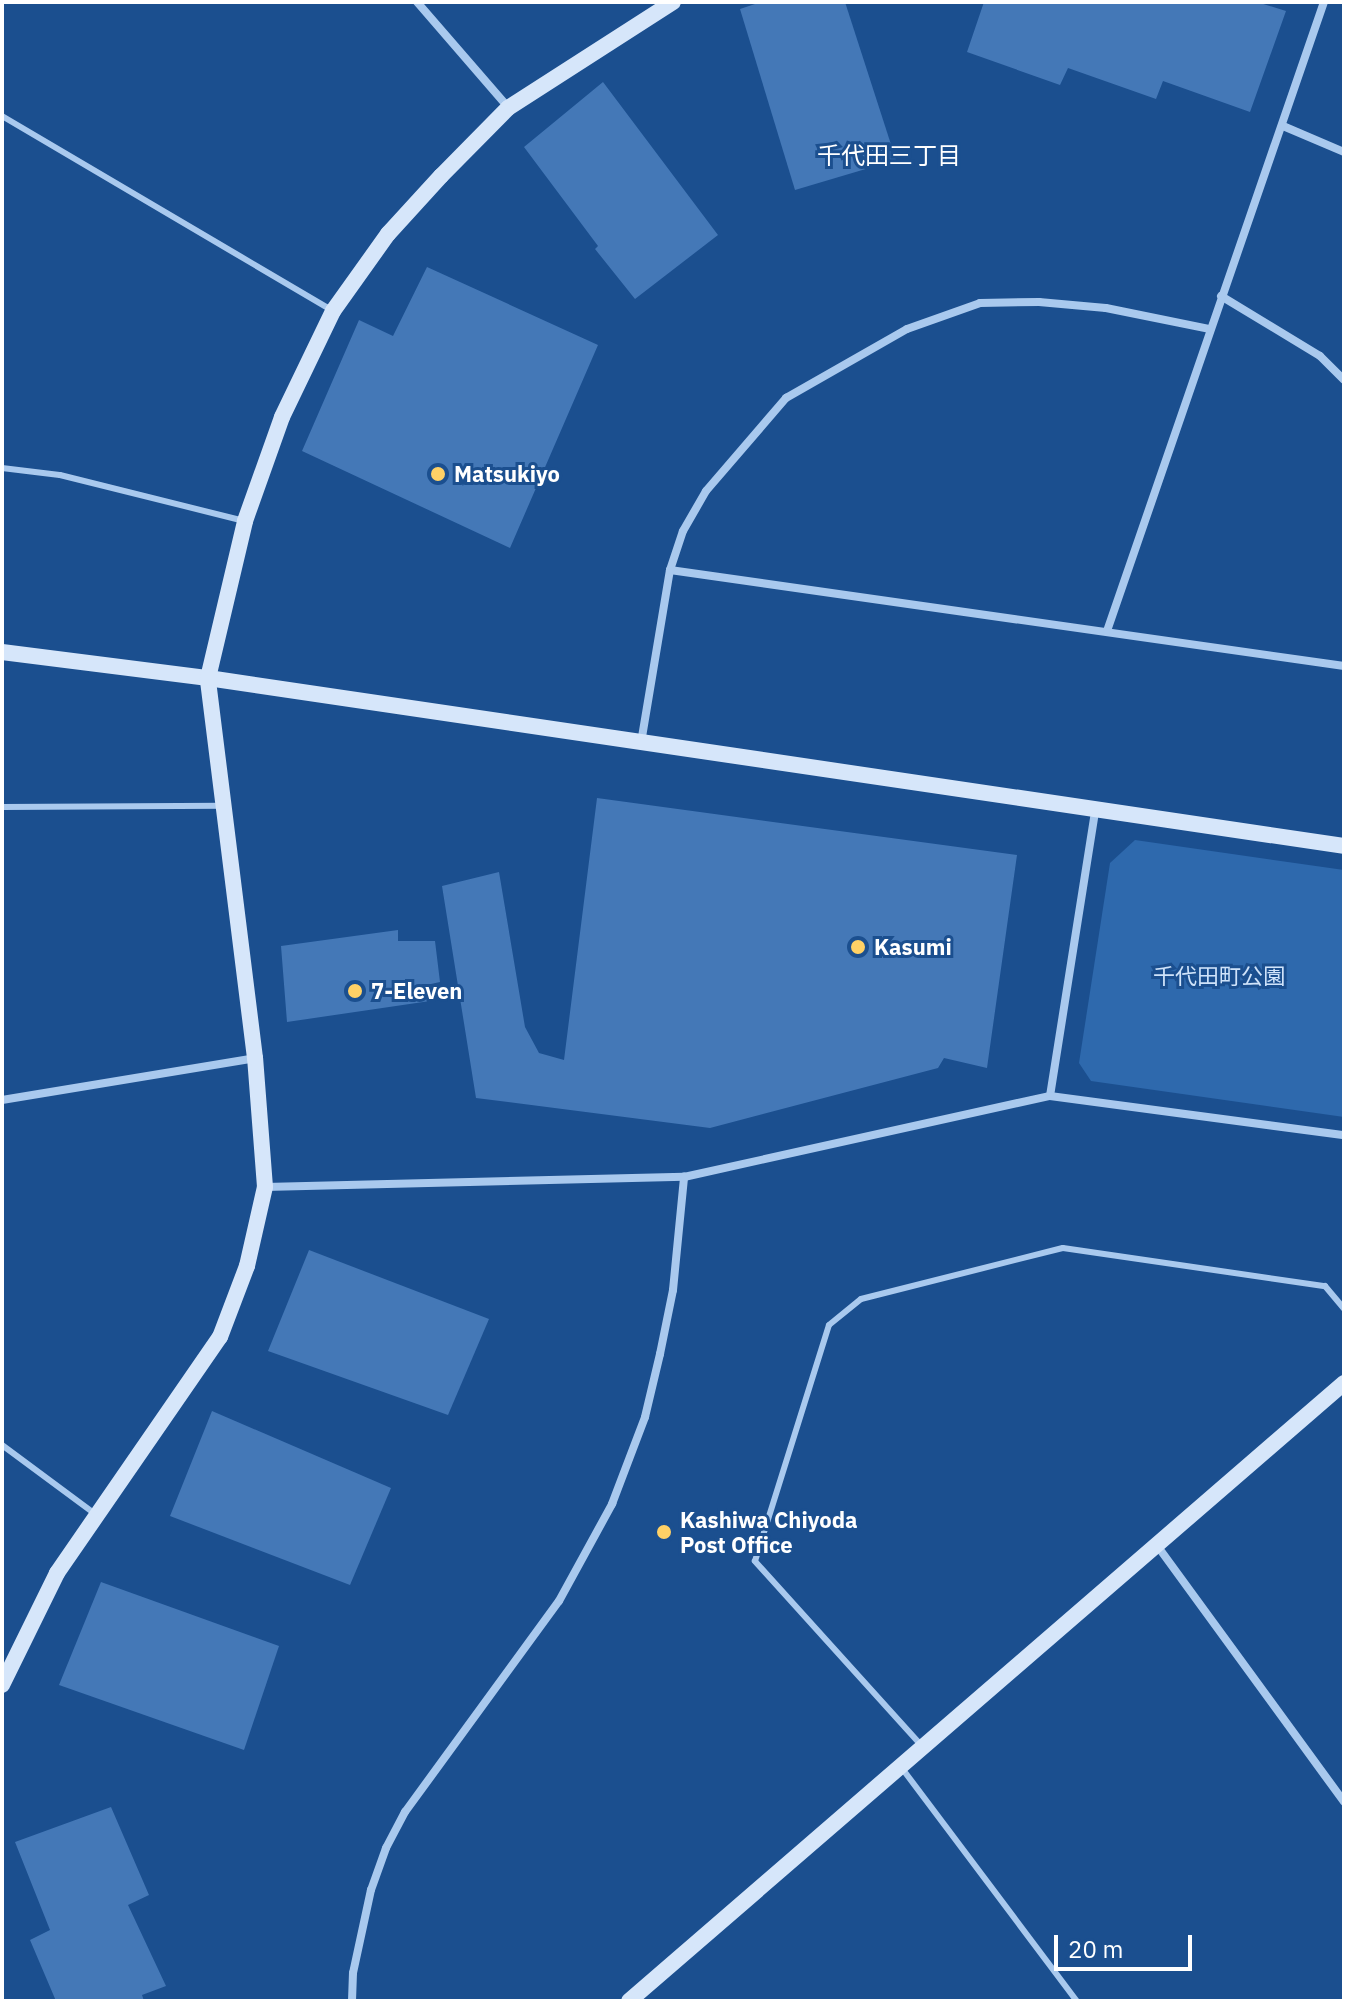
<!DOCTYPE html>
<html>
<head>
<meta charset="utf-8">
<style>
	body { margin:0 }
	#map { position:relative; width:1346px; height:2003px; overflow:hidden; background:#1b4f8f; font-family:"IBM Plex Sans","Noto Sans JP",sans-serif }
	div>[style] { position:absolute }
	.green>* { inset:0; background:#2e69ad }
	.building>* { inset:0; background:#4478b7 }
	.lane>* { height:6px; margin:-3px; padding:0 3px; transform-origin:3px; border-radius:3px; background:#a9c9ee }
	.street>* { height:8px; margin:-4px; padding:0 4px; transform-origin:4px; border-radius:4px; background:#a9c9ee }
	.secondary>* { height:16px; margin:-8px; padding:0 8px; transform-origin:8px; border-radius:8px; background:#d6e6fa }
	.dots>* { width:22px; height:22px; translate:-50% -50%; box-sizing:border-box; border:4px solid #1b4f8f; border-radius:50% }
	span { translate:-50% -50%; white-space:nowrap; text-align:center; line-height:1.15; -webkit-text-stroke:6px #1b4f8f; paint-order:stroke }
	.poi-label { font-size:22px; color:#fff; font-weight:700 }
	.left { translate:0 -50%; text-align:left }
	.park-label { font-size:22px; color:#cfe3fa }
	.neighbourhood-label { font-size:24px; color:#fff }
	.frame { position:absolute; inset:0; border:4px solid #fff; pointer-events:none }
	.scale { position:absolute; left:1054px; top:1935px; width:138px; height:36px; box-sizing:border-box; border:4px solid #fff; border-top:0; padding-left:10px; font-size:24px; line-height:28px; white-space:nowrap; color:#fff; -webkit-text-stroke:6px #1b4f8f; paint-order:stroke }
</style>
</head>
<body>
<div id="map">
	<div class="green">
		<div style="clip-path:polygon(1135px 840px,1344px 870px,1344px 1117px,1091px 1081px,1079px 1063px,1110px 863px)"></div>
	</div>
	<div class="building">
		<div style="clip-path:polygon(761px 2px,845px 2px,896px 160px,795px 190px,740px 9px)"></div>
		<div style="clip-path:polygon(984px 2px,1257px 2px,1286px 11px,1250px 112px,1163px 81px,1156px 99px,1068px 68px,1060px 85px,967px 52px)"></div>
		<div style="clip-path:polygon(603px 82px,718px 235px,635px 299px,595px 249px,598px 246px,524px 147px)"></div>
		<div style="clip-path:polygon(427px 267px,598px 345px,510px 548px,302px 451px,359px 320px,393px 336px)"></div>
		<div style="clip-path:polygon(597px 798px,1017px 855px,987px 1068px,944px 1058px,938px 1068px,710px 1128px,476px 1098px,442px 886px,499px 872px,525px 1027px,539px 1053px,564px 1060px)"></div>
		<div style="clip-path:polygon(398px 930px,398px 941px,435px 941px,440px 982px,431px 984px,430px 1001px,287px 1022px,281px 946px)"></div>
		<div style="clip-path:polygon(309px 1250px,489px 1319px,448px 1415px,268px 1351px)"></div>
		<div style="clip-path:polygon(212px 1411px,391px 1488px,350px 1585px,170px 1516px)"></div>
		<div style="clip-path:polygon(101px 1582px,279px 1646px,244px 1750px,59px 1685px)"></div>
		<div style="clip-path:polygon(111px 1807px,149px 1895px,128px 1905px,166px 1986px,142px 1995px,144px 2001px,56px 2001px,30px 1940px,50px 1930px,15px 1842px)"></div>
	</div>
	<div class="lane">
		<div style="left:2px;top:116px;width:384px;rotate:30.5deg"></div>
		<div style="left:2px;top:468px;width:58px;rotate:6.9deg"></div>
		<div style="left:60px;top:475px;width:190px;rotate:14deg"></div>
		<div style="left:2px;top:807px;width:221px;rotate:-0.3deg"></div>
		<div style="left:2px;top:1445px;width:114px;rotate:36.5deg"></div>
		<div style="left:921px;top:1745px;width:248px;rotate:-132.1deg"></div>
		<div style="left:755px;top:1561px;width:247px;rotate:-72.6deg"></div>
		<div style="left:829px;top:1325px;width:41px;rotate:-39.1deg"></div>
		<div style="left:861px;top:1299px;width:208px;rotate:-14.2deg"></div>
		<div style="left:1063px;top:1248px;width:265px;rotate:8.3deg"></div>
		<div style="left:1325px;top:1286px;width:30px;rotate:50deg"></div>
		<div style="left:901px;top:1767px;width:293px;rotate:53.1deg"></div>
	</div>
	<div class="street">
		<div style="left:417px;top:2px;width:139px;rotate:49.1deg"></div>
		<div style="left:1283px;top:126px;width:66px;rotate:23.1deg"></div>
		<div style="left:1221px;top:296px;width:116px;rotate:31.2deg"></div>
		<div style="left:1320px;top:356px;width:34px;rotate:45deg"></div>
		<div style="left:670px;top:570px;width:681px;rotate:8.11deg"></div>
		<div style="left:1107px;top:631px;width:665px;rotate:-70.97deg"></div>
		<div style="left:641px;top:743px;width:175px;rotate:-80.5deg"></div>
		<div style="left:670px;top:570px;width:41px;rotate:-71.6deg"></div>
		<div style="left:683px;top:531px;width:46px;rotate:-60.1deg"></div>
		<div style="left:706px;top:491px;width:123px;rotate:-49.3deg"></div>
		<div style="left:786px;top:398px;width:139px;rotate:-29.7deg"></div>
		<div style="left:907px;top:329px;width:77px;rotate:-19.6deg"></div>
		<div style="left:980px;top:303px;width:59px;rotate:-1deg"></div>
		<div style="left:1039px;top:302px;width:67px;rotate:5.1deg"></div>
		<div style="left:1106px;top:308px;width:105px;rotate:11.5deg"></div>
		<div style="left:1050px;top:1096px;width:289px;rotate:-81deg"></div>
		<div style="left:2px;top:1100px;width:256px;rotate:-9.4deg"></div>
		<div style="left:265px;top:1187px;width:419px;rotate:-1.4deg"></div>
		<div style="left:684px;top:1177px;width:375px;rotate:-12.5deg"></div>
		<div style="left:1050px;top:1096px;width:297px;rotate:7.6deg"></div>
		<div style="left:1156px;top:1544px;width:319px;rotate:53.9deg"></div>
		<div style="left:352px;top:2001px;width:28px;rotate:-88deg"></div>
		<div style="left:353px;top:1973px;width:85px;rotate:-77.8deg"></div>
		<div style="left:371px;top:1890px;width:45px;rotate:-70.3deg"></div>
		<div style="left:386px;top:1848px;width:41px;rotate:-62.2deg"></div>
		<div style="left:405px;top:1812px;width:261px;rotate:-53.9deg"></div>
		<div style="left:559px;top:1601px;width:111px;rotate:-61.3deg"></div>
		<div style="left:612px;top:1504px;width:93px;rotate:-69.2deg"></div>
		<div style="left:645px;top:1417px;width:65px;rotate:-76.6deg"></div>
		<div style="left:660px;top:1354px;width:65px;rotate:-78.5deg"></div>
		<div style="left:673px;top:1290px;width:114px;rotate:-84.4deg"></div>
	</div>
	<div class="secondary">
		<div style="left:2px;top:652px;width:208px;rotate:7.2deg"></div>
		<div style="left:208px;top:678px;width:1148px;rotate:8.41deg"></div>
		<div style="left:2px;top:1685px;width:125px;rotate:-63.8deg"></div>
		<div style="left:57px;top:1573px;width:287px;rotate:-55.4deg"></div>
		<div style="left:220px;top:1337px;width:76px;rotate:-69.2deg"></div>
		<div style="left:247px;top:1266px;width:81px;rotate:-77.2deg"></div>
		<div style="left:265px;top:1187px;width:129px;rotate:-94.4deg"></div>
		<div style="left:255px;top:1058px;width:383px;rotate:-97.1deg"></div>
		<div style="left:208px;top:678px;width:161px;rotate:-76.7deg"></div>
		<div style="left:245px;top:521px;width:110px;rotate:-70.4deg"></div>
		<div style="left:282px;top:417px;width:118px;rotate:-64.3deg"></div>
		<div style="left:333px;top:311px;width:95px;rotate:-54.5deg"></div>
		<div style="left:388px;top:234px;width:79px;rotate:-47.6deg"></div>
		<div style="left:441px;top:176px;width:95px;rotate:-45.4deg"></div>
		<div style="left:508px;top:108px;width:196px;rotate:-32.7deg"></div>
		<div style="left:629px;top:2001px;width:945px;rotate:-40.84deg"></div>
	</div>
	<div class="dots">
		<div style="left:438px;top:474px;background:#ffd166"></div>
		<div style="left:858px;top:947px;background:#ffd166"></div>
		<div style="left:355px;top:991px;background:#ffd166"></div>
		<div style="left:664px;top:1532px;background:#ffd166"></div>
	</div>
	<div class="poi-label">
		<span class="left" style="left:454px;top:474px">Matsukiyo</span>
		<span class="left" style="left:874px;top:947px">Kasumi</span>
		<span class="left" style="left:371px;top:991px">7-Eleven</span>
		<span class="left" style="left:680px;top:1532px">Kashiwa Chiyoda<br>Post Office</span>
	</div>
	<div class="park-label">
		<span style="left:1219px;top:976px">千代田町公園</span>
	</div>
	<div class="neighbourhood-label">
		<span style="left:889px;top:156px">千代田三丁目</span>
	</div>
	<div class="frame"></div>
	<div class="scale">20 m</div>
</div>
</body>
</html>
